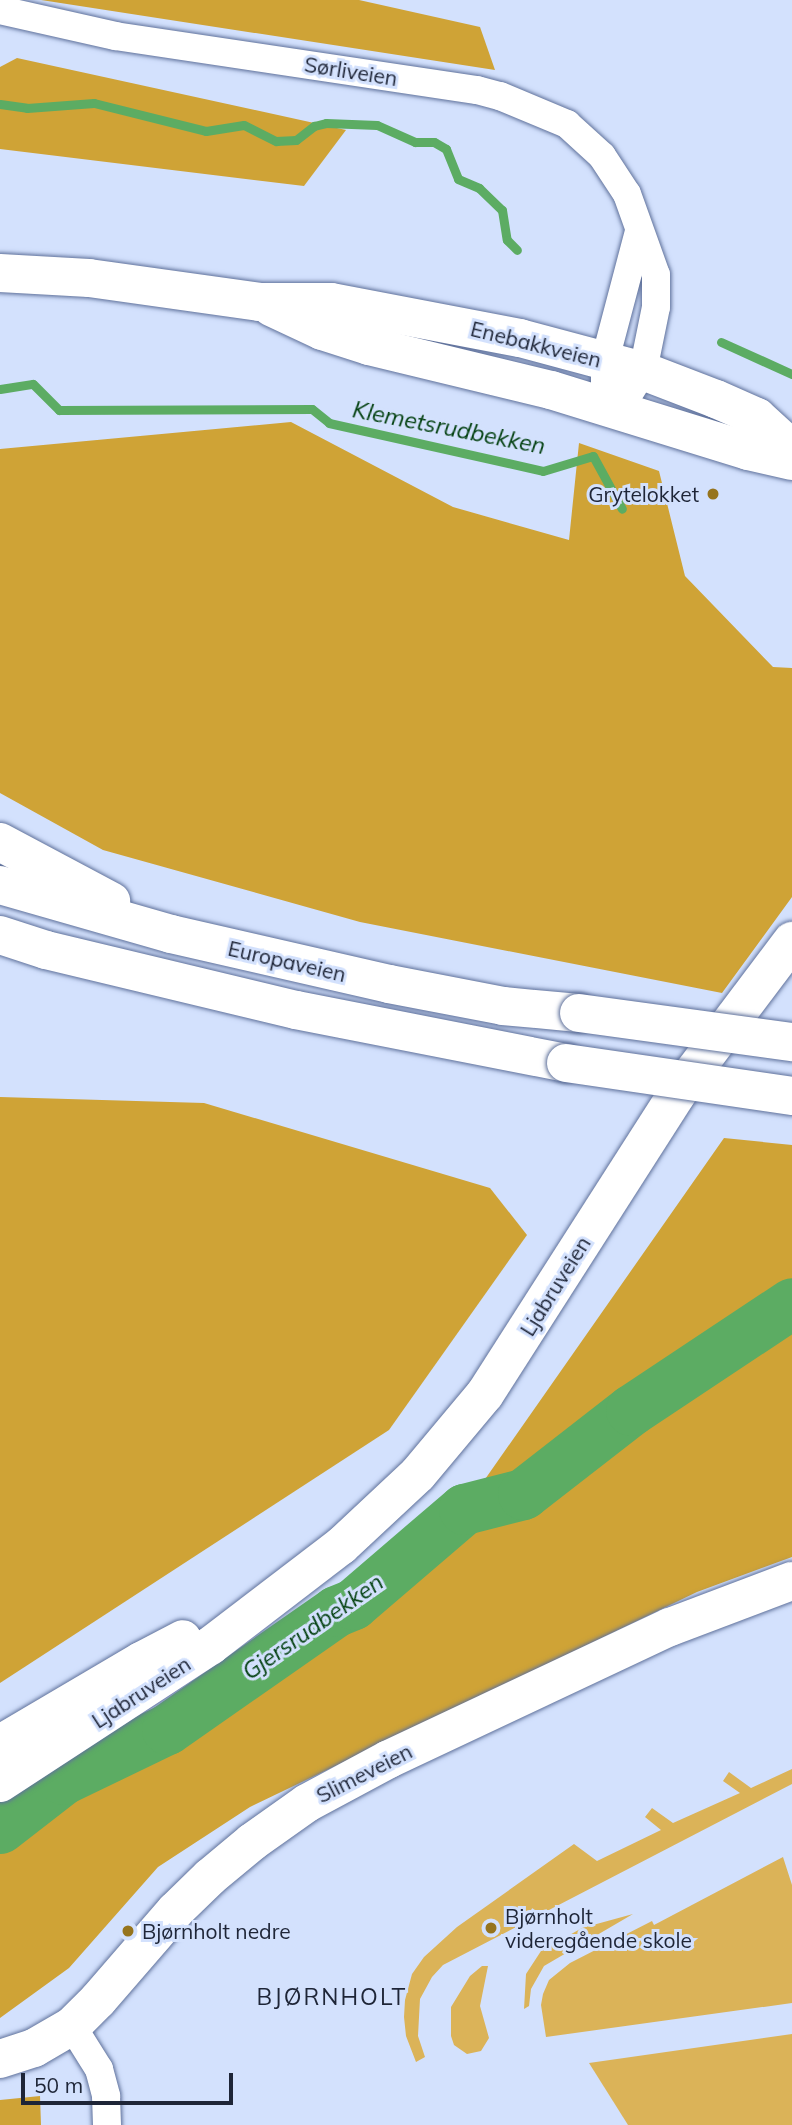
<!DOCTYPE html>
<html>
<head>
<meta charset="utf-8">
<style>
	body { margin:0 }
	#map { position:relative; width:792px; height:2125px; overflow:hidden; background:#d3e1fd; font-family:Mulish,sans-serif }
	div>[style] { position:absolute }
	.green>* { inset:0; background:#dbb358 }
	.forest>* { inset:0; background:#cfa336 }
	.stream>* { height:9px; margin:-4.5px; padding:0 4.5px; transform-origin:4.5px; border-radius:4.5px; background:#5cac63 }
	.river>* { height:51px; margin:-25.5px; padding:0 25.5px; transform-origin:25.5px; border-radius:25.5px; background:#5cac63 }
	.roads { filter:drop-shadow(0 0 2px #5f719b) drop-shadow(0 0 2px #5f719b) }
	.street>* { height:28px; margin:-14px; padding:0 14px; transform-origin:14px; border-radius:14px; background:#fff }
	.secondary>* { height:38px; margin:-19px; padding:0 19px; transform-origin:19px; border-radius:19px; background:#fff }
	.primary>* { height:38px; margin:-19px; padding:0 19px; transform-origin:19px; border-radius:19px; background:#fff }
	.highway>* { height:38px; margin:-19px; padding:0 19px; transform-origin:19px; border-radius:19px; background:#fff }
	.bridges { filter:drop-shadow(0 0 2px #5f719b) drop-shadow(0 0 2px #5f719b) }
	.highway-bridge>* { height:38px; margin:-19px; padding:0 19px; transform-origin:19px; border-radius:19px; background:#fff }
	.dots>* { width:19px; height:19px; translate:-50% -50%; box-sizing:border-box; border:4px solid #d3e1fd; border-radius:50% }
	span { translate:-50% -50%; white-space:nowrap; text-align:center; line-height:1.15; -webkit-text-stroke:6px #d3e1fd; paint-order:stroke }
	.street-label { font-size:21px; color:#1e2537 }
	.poi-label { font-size:21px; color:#1e2537 }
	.right { translate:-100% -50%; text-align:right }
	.left { translate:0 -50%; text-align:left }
	.water-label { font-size:23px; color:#013f0e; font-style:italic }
	.neighbourhood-label { font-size:23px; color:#1e2537; letter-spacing:2px }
	.scale { position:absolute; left:21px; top:2073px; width:212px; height:32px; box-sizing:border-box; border:4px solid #1e2537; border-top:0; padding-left:9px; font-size:21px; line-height:24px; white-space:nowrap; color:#1e2537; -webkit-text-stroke:5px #d3e1fd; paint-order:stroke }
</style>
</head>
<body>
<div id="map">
	<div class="green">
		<div style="clip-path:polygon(792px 1769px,792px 1784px,443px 1965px,432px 1977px,420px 1999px,418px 2036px,425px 2057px,416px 2062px,406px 2036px,404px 2017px,405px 2000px,412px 1974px,424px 1957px,457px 1927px,574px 1844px,597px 1861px,661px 1830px,645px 1817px,652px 1808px,673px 1823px,740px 1793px,723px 1781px,729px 1772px,751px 1788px)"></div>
		<div style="clip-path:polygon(783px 1857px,792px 1885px,792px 2003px,546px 2037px,541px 2005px,543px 1994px,549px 1980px,570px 1963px,652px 1921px,654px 1925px)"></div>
		<div style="clip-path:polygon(633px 1914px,544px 1966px,531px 1989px,529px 2006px,524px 2009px,526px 1974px,541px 1951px,582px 1928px)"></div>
		<div style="clip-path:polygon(488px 1966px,480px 2006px,489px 2038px,481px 2051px,467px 2054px,454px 2045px,451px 2036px,451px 2007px,470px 1976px,482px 1966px)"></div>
		<div style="clip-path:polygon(792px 2034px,792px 2125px,628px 2125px,589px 2063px)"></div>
	</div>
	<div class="forest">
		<div style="clip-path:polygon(41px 0,359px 0,480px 27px,495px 70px)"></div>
		<div style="clip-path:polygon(17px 58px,346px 130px,304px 186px,0 149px,0 67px)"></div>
		<div style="clip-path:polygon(291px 422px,453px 507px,569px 540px,579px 443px,659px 471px,685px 576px,773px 667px,792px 668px,792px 897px,722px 993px,360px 922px,103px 850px,0 793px,0 449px)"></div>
		<div style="clip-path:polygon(0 1097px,204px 1103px,490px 1188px,527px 1235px,389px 1430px,0 1683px)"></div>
		<div style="clip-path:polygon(724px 1138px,792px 1145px,792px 1557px,697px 1592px,250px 1807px,158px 1867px,69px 1968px,0 2018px,0 1817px,460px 1515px)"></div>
		<div style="clip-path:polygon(40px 2096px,41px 2125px,0 2125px,0 2100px)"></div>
	</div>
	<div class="stream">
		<div style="left:0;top:104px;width:27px;rotate:8deg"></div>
		<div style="left:27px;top:108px;width:67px;rotate:-4.3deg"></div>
		<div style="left:94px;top:103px;width:115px;rotate:14deg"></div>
		<div style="left:206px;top:131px;width:38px;rotate:-9deg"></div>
		<div style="left:244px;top:125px;width:36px;rotate:27deg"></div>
		<div style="left:276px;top:141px;width:20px;rotate:-3deg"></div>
		<div style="left:296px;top:140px;width:23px;rotate:-38deg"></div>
		<div style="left:314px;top:126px;width:12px;rotate:-14deg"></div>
		<div style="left:326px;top:123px;width:51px;rotate:2.2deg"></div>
		<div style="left:377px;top:125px;width:42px;rotate:24.1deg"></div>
		<div style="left:415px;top:142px;width:19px"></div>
		<div style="left:434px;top:142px;width:14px;rotate:30deg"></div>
		<div style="left:446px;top:149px;width:32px;rotate:68deg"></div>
		<div style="left:458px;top:179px;width:23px;rotate:23deg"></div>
		<div style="left:479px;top:188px;width:32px;rotate:44deg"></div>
		<div style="left:502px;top:210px;width:30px;rotate:81deg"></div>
		<div style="left:507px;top:240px;width:14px;rotate:45deg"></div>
		<div style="left:721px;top:342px;width:78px;rotate:24.3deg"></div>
		<div style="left:0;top:389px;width:33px;rotate:-9deg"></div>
		<div style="left:33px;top:384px;width:37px;rotate:45deg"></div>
		<div style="left:59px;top:410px;width:253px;rotate:-0.2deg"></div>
		<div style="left:312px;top:409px;width:22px;rotate:39deg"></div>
		<div style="left:329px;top:423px;width:219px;rotate:12.6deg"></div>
		<div style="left:543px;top:471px;width:52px;rotate:-16.7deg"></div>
		<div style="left:593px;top:456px;width:60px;rotate:61.3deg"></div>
	</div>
	<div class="river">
		<div style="left:0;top:1828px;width:80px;rotate:-37.9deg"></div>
		<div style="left:63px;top:1779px;width:115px;rotate:-25.7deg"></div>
		<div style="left:167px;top:1729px;width:206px;rotate:-34.9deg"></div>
		<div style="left:336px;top:1611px;width:18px;rotate:-22deg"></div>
		<div style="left:353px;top:1604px;width:146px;rotate:-40.6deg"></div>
		<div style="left:464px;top:1509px;width:61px;rotate:-14.3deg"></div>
		<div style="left:523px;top:1494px;width:137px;rotate:-37.9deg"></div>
		<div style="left:631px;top:1410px;width:193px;rotate:-33.6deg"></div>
	</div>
	<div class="roads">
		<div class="street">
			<div style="left:0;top:10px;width:118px;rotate:12.7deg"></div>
			<div style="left:115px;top:36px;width:366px;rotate:8.5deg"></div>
			<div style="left:477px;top:90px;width:24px;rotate:15deg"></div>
			<div style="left:500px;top:96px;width:73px;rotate:22.7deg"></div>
			<div style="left:567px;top:124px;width:47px;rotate:42.4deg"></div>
			<div style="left:602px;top:156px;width:45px;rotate:56.7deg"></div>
			<div style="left:627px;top:194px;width:86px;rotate:70.3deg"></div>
			<div style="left:656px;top:275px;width:32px;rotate:90deg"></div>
			<div style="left:656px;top:307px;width:65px;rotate:101.5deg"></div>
			<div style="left:643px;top:371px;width:31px;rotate:122deg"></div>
			<div style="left:627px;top:397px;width:18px;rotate:146deg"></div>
			<div style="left:612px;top:407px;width:24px;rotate:-107deg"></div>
			<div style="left:605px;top:384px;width:24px;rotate:-90deg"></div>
			<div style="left:605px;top:360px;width:133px;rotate:-75.2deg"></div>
			<div style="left:72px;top:2026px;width:51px;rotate:57.9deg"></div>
			<div style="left:99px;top:2069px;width:28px;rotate:75deg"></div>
			<div style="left:106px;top:2096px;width:29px;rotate:88deg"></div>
		</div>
		<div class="secondary">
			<div style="left:0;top:273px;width:89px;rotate:3.2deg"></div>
			<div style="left:89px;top:278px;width:172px;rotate:8deg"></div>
			<div style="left:259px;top:302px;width:72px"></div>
			<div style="left:331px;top:302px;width:192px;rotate:10.8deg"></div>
			<div style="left:520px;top:338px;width:127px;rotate:15deg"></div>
			<div style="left:643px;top:371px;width:78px;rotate:21deg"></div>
			<div style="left:716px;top:399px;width:45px;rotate:23.7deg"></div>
			<div style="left:757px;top:417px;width:47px;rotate:42.4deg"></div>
			<div style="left:271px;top:307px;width:56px;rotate:25.2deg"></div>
			<div style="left:322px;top:331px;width:49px;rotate:17.7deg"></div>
			<div style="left:369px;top:346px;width:187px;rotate:13.6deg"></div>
			<div style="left:551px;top:390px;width:206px;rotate:17.2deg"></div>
			<div style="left:748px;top:451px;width:45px;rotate:12.8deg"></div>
			<div style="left:0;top:2059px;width:36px;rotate:-18deg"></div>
			<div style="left:34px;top:2048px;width:44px;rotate:-30.1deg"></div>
			<div style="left:72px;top:2026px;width:37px;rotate:-45deg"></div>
			<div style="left:98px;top:2000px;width:118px;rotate:-49.1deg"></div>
			<div style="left:175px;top:1911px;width:49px;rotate:-44.2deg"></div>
			<div style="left:210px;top:1877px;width:55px;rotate:-39.8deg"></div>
			<div style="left:252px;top:1842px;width:67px;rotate:-35.3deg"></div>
			<div style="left:307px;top:1803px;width:93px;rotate:-28.2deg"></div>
			<div style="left:389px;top:1759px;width:310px;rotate:-25.2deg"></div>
			<div style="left:670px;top:1627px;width:130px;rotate:-20.7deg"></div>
		</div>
		<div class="primary">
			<div style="left:0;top:1744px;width:164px;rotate:-30.5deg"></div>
			<div style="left:141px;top:1661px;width:47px;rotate:-27.6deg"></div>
			<div style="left:0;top:1783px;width:251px;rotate:-33.1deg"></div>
			<div style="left:210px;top:1646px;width:165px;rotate:-37.4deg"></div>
			<div style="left:341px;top:1546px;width:105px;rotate:-43.1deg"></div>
			<div style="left:418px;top:1474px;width:104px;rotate:-50.1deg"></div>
			<div style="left:485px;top:1394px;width:355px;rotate:-57.4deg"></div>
			<div style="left:676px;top:1095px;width:193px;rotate:-53deg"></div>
		</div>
		<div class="highway">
			<div style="left:0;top:842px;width:126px;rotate:28deg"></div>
			<div style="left:0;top:885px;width:178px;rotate:16deg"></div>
			<div style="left:171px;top:934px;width:224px;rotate:12.9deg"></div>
			<div style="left:389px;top:984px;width:116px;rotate:10.9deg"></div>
			<div style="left:503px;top:1006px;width:76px;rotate:5.3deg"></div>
			<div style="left:0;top:935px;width:48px;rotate:18.1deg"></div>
			<div style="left:46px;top:950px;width:257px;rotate:13.5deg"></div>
			<div style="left:296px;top:1010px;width:275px;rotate:11.1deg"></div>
		</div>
	</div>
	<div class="bridges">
		<div class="highway-bridge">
			<div style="left:579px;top:1013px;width:215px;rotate:7.8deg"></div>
			<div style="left:566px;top:1063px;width:228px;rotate:8.3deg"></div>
		</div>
	</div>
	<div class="dots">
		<div style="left:713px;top:494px;background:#96741d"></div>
		<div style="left:491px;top:1928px;background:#96741d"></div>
		<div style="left:128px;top:1931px;background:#96741d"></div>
	</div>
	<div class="street-label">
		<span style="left:351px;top:71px;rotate:9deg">Sørliveien</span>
		<span style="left:536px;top:344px;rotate:14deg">Enebakkveien</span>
		<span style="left:287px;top:961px;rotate:13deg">Europaveien</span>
		<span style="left:555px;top:1286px;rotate:-58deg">Ljabruveien</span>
		<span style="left:141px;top:1692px;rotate:-33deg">Ljabruveien</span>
		<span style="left:364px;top:1773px;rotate:-27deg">Slimeveien</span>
	</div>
	<div class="poi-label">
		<span class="right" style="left:699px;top:494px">Grytelokket</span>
		<span class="left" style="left:505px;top:1928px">Bjørnholt<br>videregående skole</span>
		<span class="left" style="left:142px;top:1931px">Bjørnholt nedre</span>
	</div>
	<div class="water-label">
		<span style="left:449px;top:428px;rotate:11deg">Klemetsrudbekken</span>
		<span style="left:313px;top:1627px;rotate:-35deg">Gjersrudbekken</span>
	</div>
	<div class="neighbourhood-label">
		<span style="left:332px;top:1997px">BJØRNHOLT</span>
	</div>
	<div class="scale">50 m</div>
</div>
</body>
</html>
